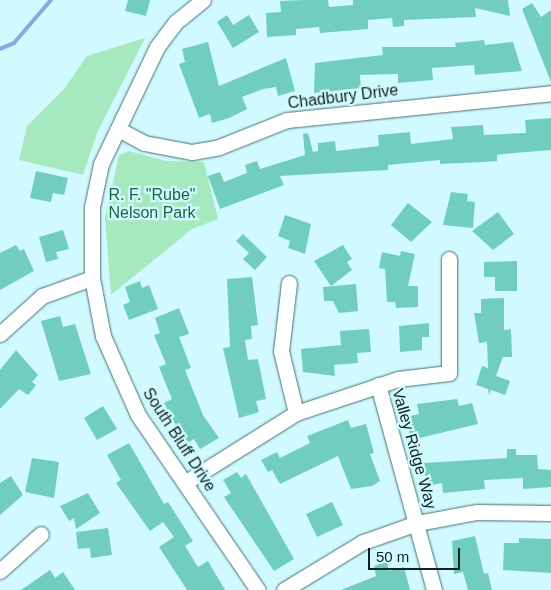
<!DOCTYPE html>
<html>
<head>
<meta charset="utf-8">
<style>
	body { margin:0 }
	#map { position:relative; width:551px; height:590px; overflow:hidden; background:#d0faff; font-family:Arial,sans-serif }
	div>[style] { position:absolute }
	.green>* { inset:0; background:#a6e9bf }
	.stream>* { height:4px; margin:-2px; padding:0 2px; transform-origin:2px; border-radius:2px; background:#80ace3 }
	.building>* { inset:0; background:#71cebd }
	.roads { filter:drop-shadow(0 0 1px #476e72) drop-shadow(0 0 1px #476e72) }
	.street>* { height:15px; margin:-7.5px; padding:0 7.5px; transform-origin:7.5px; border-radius:7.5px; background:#fff }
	span { translate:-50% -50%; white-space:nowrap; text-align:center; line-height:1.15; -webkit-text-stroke:4.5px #d0faff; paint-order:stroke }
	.street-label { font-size:16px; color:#122224 }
	.park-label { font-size:16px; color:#18673f }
	.scale { position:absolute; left:368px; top:548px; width:92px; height:22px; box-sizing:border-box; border:2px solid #122224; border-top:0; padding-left:6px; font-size:15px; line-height:18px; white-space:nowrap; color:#122224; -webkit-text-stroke:4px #d0faff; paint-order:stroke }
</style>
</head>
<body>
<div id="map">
	<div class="green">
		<div style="clip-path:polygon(145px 38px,97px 133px,83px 175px,19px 160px,27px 126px,64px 89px,87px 56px)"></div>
		<div style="clip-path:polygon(129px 151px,166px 161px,204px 162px,218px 219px,192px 229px,111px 295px,105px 218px,119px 155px)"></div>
	</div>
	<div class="stream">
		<div style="left:0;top:49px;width:15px;rotate:-23deg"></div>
		<div style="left:14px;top:43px;width:57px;rotate:-49.3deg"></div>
	</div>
	<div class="building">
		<div style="clip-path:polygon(128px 0,150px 0,146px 16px,125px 11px)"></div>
		<div style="clip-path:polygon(303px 0,328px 0,329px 7px,353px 5px,353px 0,508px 0,510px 16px,475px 8px,476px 17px,404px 20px,404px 26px,393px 27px,392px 18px,368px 20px,368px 29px,320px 33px,319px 27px,296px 29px,296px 35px,267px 37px,266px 13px,281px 12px,280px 1px)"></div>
		<div style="clip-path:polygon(532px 3px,541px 17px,551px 10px,551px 82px,522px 9px)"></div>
		<div style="clip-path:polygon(227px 15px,233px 25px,249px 15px,259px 32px,233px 48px,217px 22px)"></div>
		<div style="clip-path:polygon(484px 40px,485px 45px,513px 42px,522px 71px,475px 75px,474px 65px,432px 68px,433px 80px,398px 83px,398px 74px,360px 75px,361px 88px,314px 93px,315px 63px,383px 55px,382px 47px,456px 47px,455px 43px)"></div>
		<div style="clip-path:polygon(208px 42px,219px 86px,286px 58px,295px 91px,278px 96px,276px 87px,263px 89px,242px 97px,247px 109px,229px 118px,212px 123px,210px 114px,199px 118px,179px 64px,185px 62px,182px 49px)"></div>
		<div style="clip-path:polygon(551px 118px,551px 150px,503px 154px,497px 155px,497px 161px,484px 162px,440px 164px,440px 160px,388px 165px,388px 170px,280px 176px,284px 185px,220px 209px,208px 176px,220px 172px,224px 182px,247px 173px,245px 165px,257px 161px,260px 169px,305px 155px,303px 134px,308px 133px,313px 152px,318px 151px,318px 143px,335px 141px,336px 151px,379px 146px,378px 135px,410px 132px,411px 144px,453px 139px,451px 127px,483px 125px,484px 135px,526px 133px,525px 120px)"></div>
		<div style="clip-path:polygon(36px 171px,68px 178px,64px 195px,53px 193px,51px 202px,30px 198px)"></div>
		<div style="clip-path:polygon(451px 192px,468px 194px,467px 201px,475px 202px,473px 228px,443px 225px)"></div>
		<div style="clip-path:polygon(408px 203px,432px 222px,411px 242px,391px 225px)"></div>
		<div style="clip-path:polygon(498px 212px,514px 234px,493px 250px,472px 231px)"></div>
		<div style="clip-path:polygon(285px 215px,311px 224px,305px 254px,288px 248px,290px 241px,278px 236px)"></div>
		<div style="clip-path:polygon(63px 230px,69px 249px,56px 252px,58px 259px,46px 262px,39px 237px)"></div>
		<div style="clip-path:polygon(243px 234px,267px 257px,255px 270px,243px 259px,249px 253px,236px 241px)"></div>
		<div style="clip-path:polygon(16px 245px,20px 251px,24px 249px,34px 271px,0 290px,0 253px)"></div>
		<div style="clip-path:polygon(343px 245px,352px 259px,347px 262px,352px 270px,331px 286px,314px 261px)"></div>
		<div style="clip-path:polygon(401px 251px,415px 254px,408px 286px,418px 286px,418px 307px,396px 308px,395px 302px,387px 302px,385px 269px,379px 268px,382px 252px,400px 256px)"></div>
		<div style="clip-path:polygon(517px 261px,517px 291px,495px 291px,495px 277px,484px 277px,484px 262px)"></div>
		<div style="clip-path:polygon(252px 277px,258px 325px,251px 326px,252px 339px,245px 340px,248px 360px,258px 359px,266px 399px,256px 401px,259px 412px,239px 418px,223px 348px,230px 347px,227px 279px)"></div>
		<div style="clip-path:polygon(140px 281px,142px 288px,149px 285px,158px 309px,129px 320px,123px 305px,130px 302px,125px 287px)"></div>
		<div style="clip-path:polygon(356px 284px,358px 311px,339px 313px,333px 301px,324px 301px,323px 287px)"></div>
		<div style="clip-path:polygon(504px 298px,504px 330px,511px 329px,512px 357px,503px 357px,496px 376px,510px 381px,505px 395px,491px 390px,489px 395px,488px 389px,476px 385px,482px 366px,488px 368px,487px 342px,479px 343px,474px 313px,481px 313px,481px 299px)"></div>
		<div style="clip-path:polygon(179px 308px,189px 334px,179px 337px,191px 368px,185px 370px,203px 415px,219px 438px,200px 449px,194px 439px,186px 444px,164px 403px,172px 399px,159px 367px,166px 364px,154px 335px,160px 333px,155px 318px)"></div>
		<div style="clip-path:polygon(60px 316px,63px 327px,75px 324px,91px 374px,59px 381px,41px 321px)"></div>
		<div style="clip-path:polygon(429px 323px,429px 337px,422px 337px,422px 350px,400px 352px,399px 326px)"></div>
		<div style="clip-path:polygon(369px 329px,371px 352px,357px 353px,358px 363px,334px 365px,335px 376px,303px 372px,301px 349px,341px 345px,340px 331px)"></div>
		<div style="clip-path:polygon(16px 350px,38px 375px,32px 382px,36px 385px,28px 395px,19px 389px,0 409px,0 370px)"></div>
		<div style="clip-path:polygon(457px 399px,459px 406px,472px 403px,478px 424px,411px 440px,406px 417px,419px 414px,417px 404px)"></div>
		<div style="clip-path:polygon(103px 406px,117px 429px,97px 440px,84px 418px)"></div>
		<div style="clip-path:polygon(348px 420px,351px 428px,366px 424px,374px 453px,370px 454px,380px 481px,372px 486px,351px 489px,338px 456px,280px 484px,272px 470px,268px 472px,261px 460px,277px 452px,280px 458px,310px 443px,307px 436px)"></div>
		<div style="clip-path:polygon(129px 443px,164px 504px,168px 502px,193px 541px,185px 546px,198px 567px,208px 561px,225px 590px,187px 590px,159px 547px,174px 537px,163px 522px,150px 531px,116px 483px,121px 480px,107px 455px)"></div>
		<div style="clip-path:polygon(507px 449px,516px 449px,516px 455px,537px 455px,538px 469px,551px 470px,551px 487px,523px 489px,523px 478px,484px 480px,485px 489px,443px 493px,442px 483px,427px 486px,423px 463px,507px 458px)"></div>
		<div style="clip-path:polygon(32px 458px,59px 462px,54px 498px,25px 492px)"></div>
		<div style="clip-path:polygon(237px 472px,241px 478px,246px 474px,294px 559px,274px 571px,224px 497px,231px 493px,223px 480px)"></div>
		<div style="clip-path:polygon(11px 476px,23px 495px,0 515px,0 483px)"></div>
		<div style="clip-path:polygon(88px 493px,100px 513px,76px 529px,74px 518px,69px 521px,60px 506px)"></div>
		<div style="clip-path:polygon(332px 502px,343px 525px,317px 537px,306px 514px)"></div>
		<div style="clip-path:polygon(108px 528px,112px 555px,91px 558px,90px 548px,78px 549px,76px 532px)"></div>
		<div style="clip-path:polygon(475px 536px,484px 574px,488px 573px,492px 590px,468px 590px,463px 572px,454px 574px,452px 541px)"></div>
		<div style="clip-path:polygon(519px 538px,551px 539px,551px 573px,503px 570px,504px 543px,519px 543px)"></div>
		<div style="clip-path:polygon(387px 562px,389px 571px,404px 567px,410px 590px,341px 590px,376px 576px,374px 566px)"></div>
		<div style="clip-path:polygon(50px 570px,55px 578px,63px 572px,75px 590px,21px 590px)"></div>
	</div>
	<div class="roads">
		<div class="street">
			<div style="left:203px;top:0;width:36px;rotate:141deg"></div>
			<div style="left:175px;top:23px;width:30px;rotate:127deg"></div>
			<div style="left:157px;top:47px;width:130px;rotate:115.6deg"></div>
			<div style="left:101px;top:164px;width:44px;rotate:101.8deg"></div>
			<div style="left:92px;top:207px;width:71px;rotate:90deg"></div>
			<div style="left:92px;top:278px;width:59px;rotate:79.3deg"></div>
			<div style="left:103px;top:336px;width:86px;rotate:66.1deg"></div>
			<div style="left:138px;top:415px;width:212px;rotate:55.6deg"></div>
			<div style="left:118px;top:129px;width:30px;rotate:28deg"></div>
			<div style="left:144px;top:143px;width:49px;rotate:10.6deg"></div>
			<div style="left:192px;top:152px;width:27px;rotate:-10deg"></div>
			<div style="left:219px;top:147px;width:73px;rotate:-21.7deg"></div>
			<div style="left:287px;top:120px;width:265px;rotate:-5.8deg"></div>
			<div style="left:289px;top:283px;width:68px;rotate:96.7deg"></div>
			<div style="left:281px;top:351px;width:64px;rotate:76.4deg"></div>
			<div style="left:0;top:334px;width:57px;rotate:-42.1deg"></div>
			<div style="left:42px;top:296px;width:53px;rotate:-19.8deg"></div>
			<div style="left:378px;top:385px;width:213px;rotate:74.7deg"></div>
			<div style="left:186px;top:482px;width:130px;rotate:-32.1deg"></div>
			<div style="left:296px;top:413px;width:108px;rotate:-18.4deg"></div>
			<div style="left:398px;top:379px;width:51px;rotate:-6.7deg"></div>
			<div style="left:449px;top:373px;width:114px;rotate:-90deg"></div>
			<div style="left:0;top:571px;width:55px;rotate:-42.1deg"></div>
			<div style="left:284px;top:590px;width:92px;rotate:-31.3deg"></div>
			<div style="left:363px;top:542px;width:57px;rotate:-19.4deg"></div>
			<div style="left:417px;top:523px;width:61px;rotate:-10.4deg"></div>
			<div style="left:477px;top:512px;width:74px;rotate:0.8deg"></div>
		</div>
	</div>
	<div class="street-label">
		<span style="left:343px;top:97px;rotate:-7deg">Chadbury Drive</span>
		<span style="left:179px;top:440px;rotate:57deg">South Bluff Drive</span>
		<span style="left:414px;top:449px;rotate:74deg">Valley Ridge Way</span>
	</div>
	<div class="park-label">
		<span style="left:152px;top:204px">R. F. "Rube"<br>Nelson Park</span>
	</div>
	<div class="scale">50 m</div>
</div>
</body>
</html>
